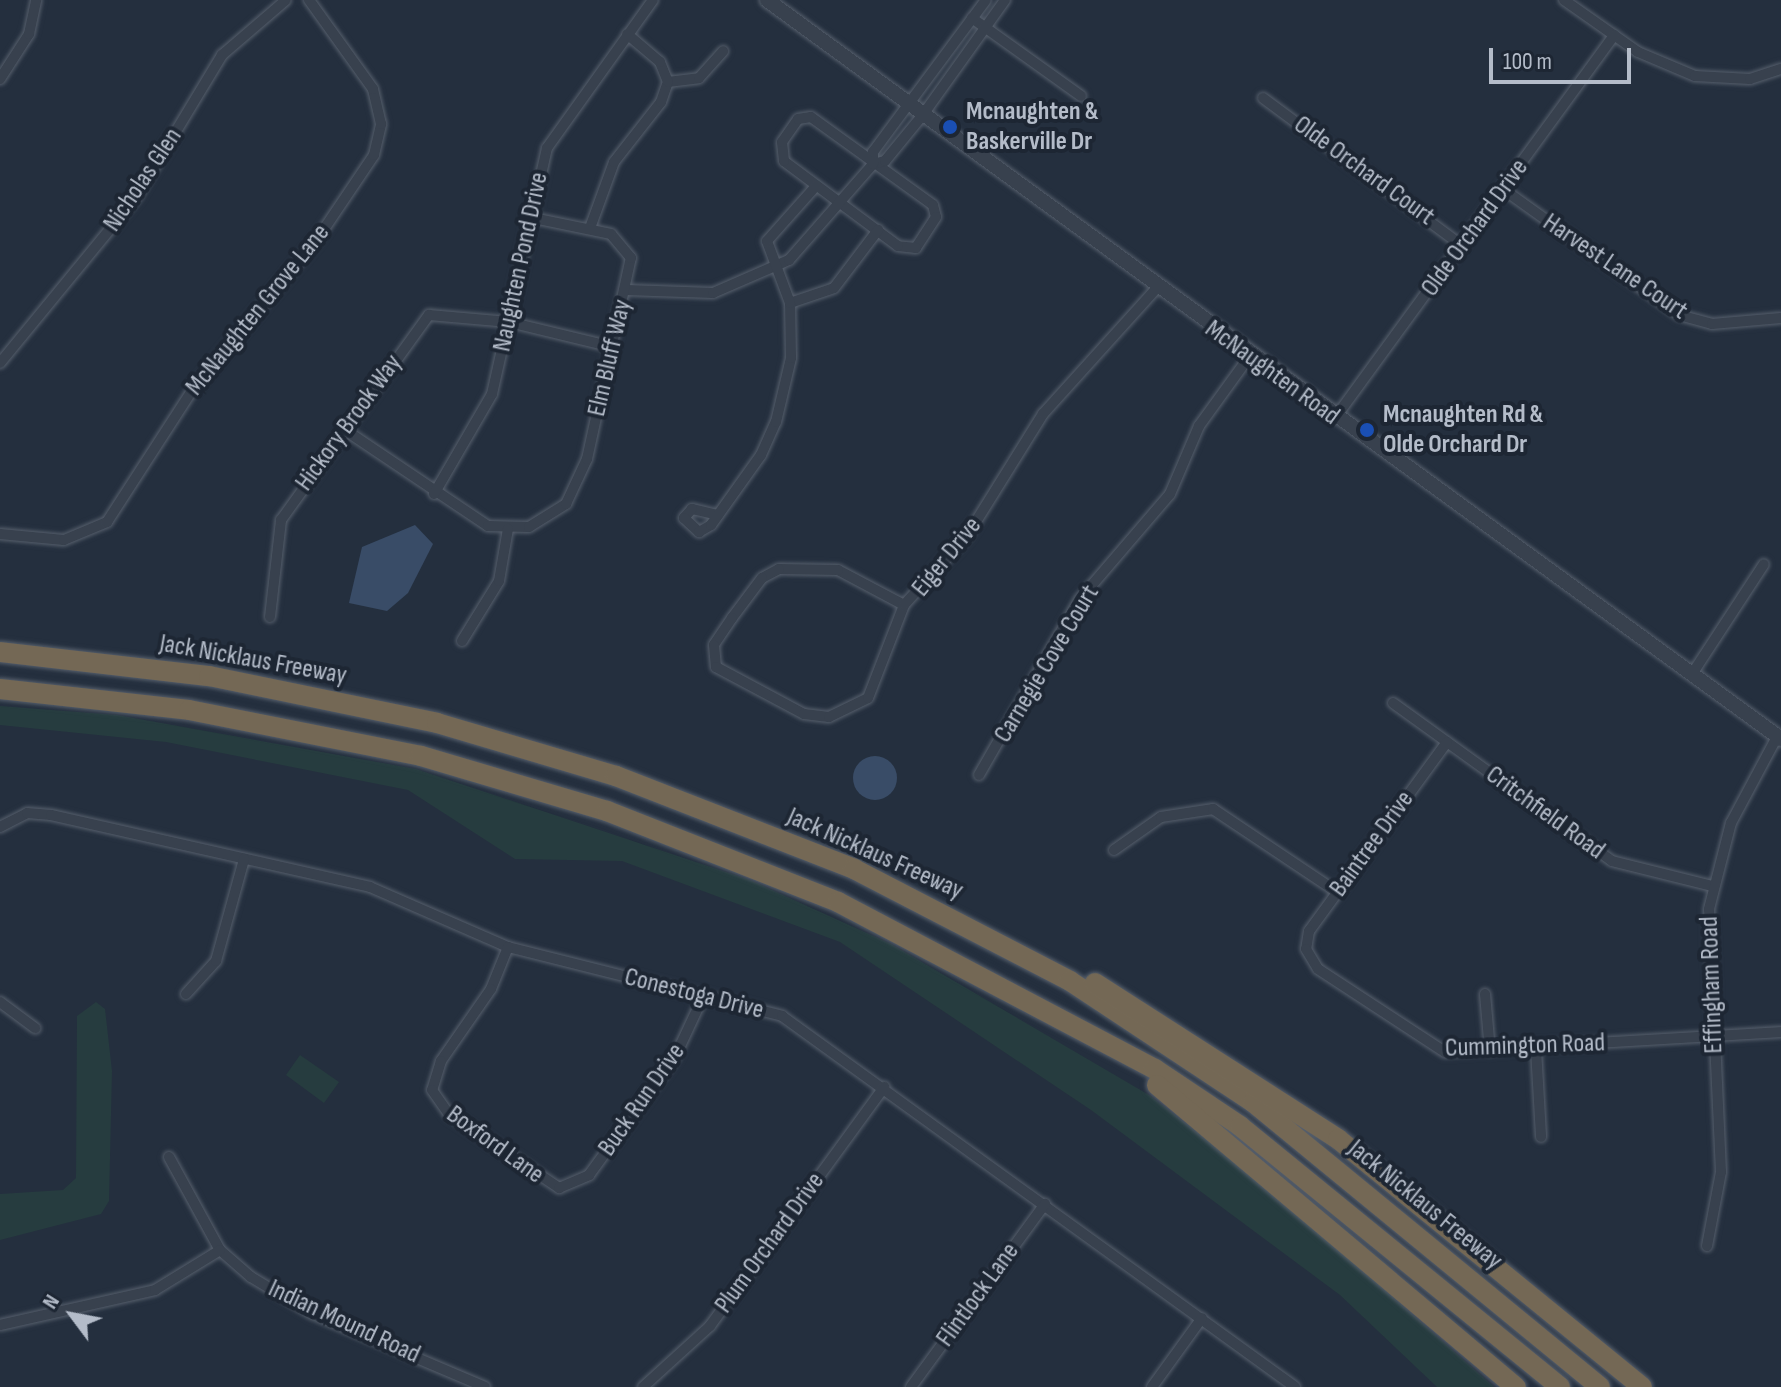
<!DOCTYPE html>
<html>
<head>
<meta charset="utf-8">
<style>
	body { margin:0 }
	#map { position:relative; width:1781px; height:1387px; overflow:hidden; background:#242f3e; font-family:"Sofia Sans Condensed",sans-serif }
	div>[style] { position:absolute }
	.green>* { inset:0; background:#263c3f }
	.water>* { inset:0; background:#394c67 }
	.round { border-radius:50% }
	.roads { filter:drop-shadow(0 0 2px #565f6c) drop-shadow(0 0 2px #565f6c) }
	.minor>* { height:10px; margin:-5px; padding:0 5px; transform-origin:5px; border-radius:5px; background:#38414e }
	.tertiary>* { height:14px; margin:-7px; padding:0 7px; transform-origin:7px; border-radius:7px; background:#38414e }
	.motorway>* { height:20px; margin:-10px; padding:0 10px; transform-origin:10px; border-radius:10px; background:#746855 }
	.dots>* { width:22px; height:22px; translate:-50% -50%; box-sizing:border-box; border:4px solid #1d2633; border-radius:50% }
	span { translate:-50% -50%; white-space:nowrap; text-align:center; line-height:1.15; -webkit-text-stroke:8px #1d2633; paint-order:stroke }
	.poi-label { font-size:26px; color:#b4bcc9; font-weight:700 }
	.left { translate:0 -50%; text-align:left }
	.street-label { font-size:26px; color:#b4bcc9 }
	.north { position:absolute; left:32px; top:1275px; width:80px; height:80px; -webkit-text-stroke:6px #1d2633; paint-order:stroke; rotate:302deg; font-size:22px; font-weight:700; line-height:32px; text-align:center; color:#b4bcc9 }
	.north::after { content:''; display:block; margin:auto; width:28px; height:36px; background:#b4bcc9; clip-path:polygon(50% 0,100% 100%,50% 72%,0 100%) }
	.scale { position:absolute; left:1489px; top:48px; width:142px; height:36px; box-sizing:border-box; border:4px solid #b4bcc9; border-top:0; padding-left:10px; font-size:24px; line-height:28px; white-space:nowrap; color:#b4bcc9; -webkit-text-stroke:6px #1d2633; paint-order:stroke }
</style>
</head>
<body>
<div id="map">
	<div class="green">
		<div style="clip-path:polygon(0 706px,117px 715px,416px 769px,750px 880px,891px 944px,1149px 1095px,1278px 1195px,1494px 1387px,1437px 1387px,1340px 1295px,1091px 1110px,840px 942px,622px 861px,515px 859px,408px 790px,166px 742px,0 725px)"></div>
		<div style="clip-path:polygon(96px 1002px,105px 1009px,112px 1071px,109px 1201px,101px 1214px,0 1240px,0 1194px,63px 1190px,76px 1178px,77px 1016px)"></div>
		<div style="clip-path:polygon(300px 1055px,339px 1082px,324px 1103px,286px 1075px)"></div>
	</div>
	<div class="water">
		<div style="clip-path:polygon(415px 525px,433px 544px,408px 593px,387px 611px,349px 603px,362px 547px)"></div>
		<div class="round" style="left:853px;top:756px;width:44px;height:44px"></div>
	</div>
	<div class="roads">
		<div class="minor">
			<div style="left:1564px;top:0;width:90px;rotate:35.1deg"></div>
			<div style="left:1638px;top:52px;width:62px;rotate:22.8deg"></div>
			<div style="left:1695px;top:76px;width:55px;rotate:3.1deg"></div>
			<div style="left:1750px;top:79px;width:33px;rotate:-18deg"></div>
			<div style="left:972px;top:18px;width:134px;rotate:35.6deg"></div>
			<div style="left:0;top:79px;width:54px;rotate:-57.2deg"></div>
			<div style="left:29px;top:34px;width:35px;rotate:-78deg"></div>
			<div style="left:668px;top:82px;width:31px;rotate:-7deg"></div>
			<div style="left:699px;top:78px;width:36px;rotate:-48deg"></div>
			<div style="left:1263px;top:98px;width:248px;rotate:36.6deg"></div>
			<div style="left:811px;top:117px;width:150px;rotate:35.8deg"></div>
			<div style="left:933px;top:205px;width:12px;rotate:76deg"></div>
			<div style="left:936px;top:217px;width:37px;rotate:123deg"></div>
			<div style="left:916px;top:248px;width:18px;rotate:-174deg"></div>
			<div style="left:898px;top:246px;width:142px;rotate:-143.3deg"></div>
			<div style="left:784px;top:161px;width:19px;rotate:-96deg"></div>
			<div style="left:782px;top:142px;width:28px;rotate:-55deg"></div>
			<div style="left:798px;top:119px;width:13px;rotate:-9deg"></div>
			<div style="left:873px;top:164px;width:12px;rotate:-14deg"></div>
			<div style="left:885px;top:161px;width:58px;rotate:-50.6deg"></div>
			<div style="left:922px;top:116px;width:143px;rotate:-54.4deg"></div>
			<div style="left:1503px;top:189px;width:216px;rotate:35.6deg"></div>
			<div style="left:1679px;top:315px;width:34px;rotate:15deg"></div>
			<div style="left:1712px;top:324px;width:69px;rotate:-5deg"></div>
			<div style="left:590px;top:228px;width:70px;rotate:-70deg"></div>
			<div style="left:614px;top:162px;width:76px;rotate:-51.9deg"></div>
			<div style="left:661px;top:102px;width:21px;rotate:-71deg"></div>
			<div style="left:668px;top:82px;width:22px;rotate:-112deg"></div>
			<div style="left:660px;top:62px;width:43px;rotate:-139.7deg"></div>
			<div style="left:626px;top:290px;width:87px;rotate:2deg"></div>
			<div style="left:713px;top:293px;width:83px;rotate:-23.5deg"></div>
			<div style="left:789px;top:260px;width:128px;rotate:-48.8deg"></div>
			<div style="left:873px;top:164px;width:12px;rotate:-90deg"></div>
			<div style="left:873px;top:152px;width:189px;rotate:-53.4deg"></div>
			<div style="left:790px;top:303px;width:46px;rotate:-18.8deg"></div>
			<div style="left:834px;top:288px;width:73px;rotate:-52.8deg"></div>
			<div style="left:0;top:363px;width:216px;rotate:-50.6deg"></div>
			<div style="left:137px;top:196px;width:165px;rotate:-58.9deg"></div>
			<div style="left:222px;top:55px;width:84px;rotate:-40.7deg"></div>
			<div style="left:1335px;top:418px;width:474px;rotate:-53.9deg"></div>
			<div style="left:345px;top:430px;width:172px;rotate:33.9deg"></div>
			<div style="left:488px;top:526px;width:41px;rotate:1.4deg"></div>
			<div style="left:529px;top:527px;width:44px;rotate:-31.9deg"></div>
			<div style="left:566px;top:504px;width:50px;rotate:-65deg"></div>
			<div style="left:587px;top:459px;width:206px;rotate:-77.7deg"></div>
			<div style="left:631px;top:258px;width:31px;rotate:-130deg"></div>
			<div style="left:611px;top:234px;width:85px;rotate:-168.4deg"></div>
			<div style="left:434px;top:494px;width:116px;rotate:-59.9deg"></div>
			<div style="left:492px;top:394px;width:252px;rotate:-77.4deg"></div>
			<div style="left:547px;top:148px;width:182px;rotate:-54.4deg"></div>
			<div style="left:718px;top:515px;width:27px;rotate:-167deg"></div>
			<div style="left:692px;top:509px;width:12px;rotate:132deg"></div>
			<div style="left:684px;top:518px;width:21px;rotate:43deg"></div>
			<div style="left:699px;top:532px;width:14px;rotate:-30deg"></div>
			<div style="left:711px;top:525px;width:86px;rotate:-54.5deg"></div>
			<div style="left:761px;top:455px;width:36px;rotate:-66deg"></div>
			<div style="left:776px;top:422px;width:66px;rotate:-76.8deg"></div>
			<div style="left:791px;top:358px;width:55px;rotate:-91deg"></div>
			<div style="left:790px;top:303px;width:66px;rotate:-110.4deg"></div>
			<div style="left:767px;top:241px;width:74px;rotate:-48.3deg"></div>
			<div style="left:0;top:534px;width:64px;rotate:5.4deg"></div>
			<div style="left:64px;top:540px;width:47px;rotate:-22.7deg"></div>
			<div style="left:107px;top:522px;width:158px;rotate:-57.1deg"></div>
			<div style="left:193px;top:389px;width:192px;rotate:-50.3deg"></div>
			<div style="left:316px;top:241px;width:104px;rotate:-56deg"></div>
			<div style="left:374px;top:155px;width:32px;rotate:-77deg"></div>
			<div style="left:381px;top:124px;width:36px;rotate:-103deg"></div>
			<div style="left:373px;top:89px;width:110px;rotate:-125.7deg"></div>
			<div style="left:904px;top:605px;width:75px;rotate:-152.1deg"></div>
			<div style="left:838px;top:570px;width:59px;rotate:-179deg"></div>
			<div style="left:779px;top:569px;width:19px;rotate:152deg"></div>
			<div style="left:762px;top:578px;width:50px;rotate:126.9deg"></div>
			<div style="left:732px;top:618px;width:32px;rotate:124deg"></div>
			<div style="left:714px;top:645px;width:22px;rotate:85deg"></div>
			<div style="left:716px;top:667px;width:100px;rotate:28.1deg"></div>
			<div style="left:804px;top:714px;width:25px;rotate:7deg"></div>
			<div style="left:829px;top:717px;width:43px;rotate:-26deg"></div>
			<div style="left:868px;top:698px;width:100px;rotate:-68.8deg"></div>
			<div style="left:904px;top:605px;width:93px;rotate:-47.6deg"></div>
			<div style="left:967px;top:536px;width:144px;rotate:-58.1deg"></div>
			<div style="left:1043px;top:414px;width:169px;rotate:-47.9deg"></div>
			<div style="left:270px;top:617px;width:98px;rotate:-83.5deg"></div>
			<div style="left:281px;top:520px;width:253px;rotate:-54.2deg"></div>
			<div style="left:429px;top:315px;width:80px;rotate:5deg"></div>
			<div style="left:509px;top:322px;width:106px;rotate:13.6deg"></div>
			<div style="left:462px;top:641px;width:70px;rotate:-58.3deg"></div>
			<div style="left:499px;top:581px;width:53px;rotate:-80.2deg"></div>
			<div style="left:1692px;top:674px;width:131px;rotate:-56.8deg"></div>
			<div style="left:1393px;top:703px;width:270px;rotate:35.8deg"></div>
			<div style="left:1612px;top:861px;width:103px;rotate:14deg"></div>
			<div style="left:1447px;top:742px;width:234px;rotate:126.1deg"></div>
			<div style="left:1309px;top:931px;width:18px;rotate:99deg"></div>
			<div style="left:1306px;top:949px;width:23px;rotate:59deg"></div>
			<div style="left:1318px;top:969px;width:152px;rotate:33.2deg"></div>
			<div style="left:1445px;top:1052px;width:337px;rotate:-3.4deg"></div>
			<div style="left:979px;top:775px;width:203px;rotate:-60.2deg"></div>
			<div style="left:1080px;top:599px;width:138px;rotate:-49.4deg"></div>
			<div style="left:1170px;top:494px;width:74px;rotate:-66.9deg"></div>
			<div style="left:1199px;top:426px;width:85px;rotate:-54.1deg"></div>
			<div style="left:0;top:827px;width:30px;rotate:-27deg"></div>
			<div style="left:27px;top:813px;width:24px;rotate:5deg"></div>
			<div style="left:51px;top:815px;width:327px;rotate:12.7deg"></div>
			<div style="left:370px;top:887px;width:150px;rotate:23.5deg"></div>
			<div style="left:508px;top:947px;width:283px;rotate:14.1deg"></div>
			<div style="left:782px;top:1016px;width:633px;rotate:35.87deg"></div>
			<div style="left:1114px;top:850px;width:57px;rotate:-35.1deg"></div>
			<div style="left:1161px;top:817px;width:53px;rotate:-8.7deg"></div>
			<div style="left:1213px;top:809px;width:149px;rotate:33.8deg"></div>
			<div style="left:508px;top:947px;width:45px;rotate:112deg"></div>
			<div style="left:491px;top:989px;width:88px;rotate:124.8deg"></div>
			<div style="left:441px;top:1061px;width:30px;rotate:107deg"></div>
			<div style="left:432px;top:1090px;width:29px;rotate:55deg"></div>
			<div style="left:449px;top:1114px;width:133px;rotate:33.9deg"></div>
			<div style="left:559px;top:1188px;width:33px;rotate:-23deg"></div>
			<div style="left:589px;top:1175px;width:146px;rotate:-53.9deg"></div>
			<div style="left:675px;top:1057px;width:64px;rotate:-65deg"></div>
			<div style="left:186px;top:994px;width:45px;rotate:-47.7deg"></div>
			<div style="left:216px;top:961px;width:106px;rotate:-74.6deg"></div>
			<div style="left:1485px;top:994px;width:57px;rotate:85deg"></div>
			<div style="left:0;top:1002px;width:44px;rotate:36.6deg"></div>
			<div style="left:1536px;top:1049px;width:88px;rotate:86.7deg"></div>
			<div style="left:169px;top:1157px;width:106px;rotate:61.3deg"></div>
			<div style="left:220px;top:1250px;width:41px;rotate:41.1deg"></div>
			<div style="left:251px;top:1277px;width:70px;rotate:31deg"></div>
			<div style="left:311px;top:1313px;width:189px;rotate:23deg"></div>
			<div style="left:1707px;top:1246px;width:75px;rotate:-79.3deg"></div>
			<div style="left:1721px;top:1172px;width:263px;rotate:-92.6deg"></div>
			<div style="left:1709px;top:909px;width:89px;rotate:-75.7deg"></div>
			<div style="left:1731px;top:823px;width:98px;rotate:-61.9deg"></div>
			<div style="left:0;top:1325px;width:159px;rotate:-12.7deg"></div>
			<div style="left:155px;top:1290px;width:76px;rotate:-31.6deg"></div>
			<div style="left:643px;top:1387px;width:91px;rotate:-42.3deg"></div>
			<div style="left:710px;top:1326px;width:296px;rotate:-53.9deg"></div>
			<div style="left:911px;top:1387px;width:227px;rotate:-53.8deg"></div>
			<div style="left:1152px;top:1387px;width:85px;rotate:-54.1deg"></div>
		</div>
		<div class="tertiary">
			<div style="left:767px;top:0;width:1255px;rotate:36.08deg"></div>
		</div>
		<div class="motorway">
			<div style="left:0;top:652px;width:210px;rotate:6.6deg"></div>
			<div style="left:209px;top:676px;width:233px;rotate:11.6deg"></div>
			<div style="left:437px;top:723px;width:187px;rotate:16.5deg"></div>
			<div style="left:616px;top:776px;width:256px;rotate:21.3deg"></div>
			<div style="left:854px;top:869px;width:243px;rotate:27.4deg"></div>
			<div style="left:1070px;top:981px;width:219px;rotate:33.5deg"></div>
			<div style="left:1253px;top:1102px;width:449px;rotate:39.4deg"></div>
			<div style="left:0;top:689px;width:190px;rotate:6.3deg"></div>
			<div style="left:189px;top:710px;width:237px;rotate:11.2deg"></div>
			<div style="left:421px;top:756px;width:194px;rotate:16.5deg"></div>
			<div style="left:607px;top:811px;width:248px;rotate:21.5deg"></div>
			<div style="left:838px;top:902px;width:358px;rotate:27.8deg"></div>
			<div style="left:1155px;top:1069px;width:102px;rotate:33.8deg"></div>
			<div style="left:1240px;top:1126px;width:413px;rotate:39.2deg"></div>
			<div style="left:1095px;top:983px;width:289px;rotate:32.7deg"></div>
			<div style="left:1338px;top:1139px;width:392px;rotate:39.2deg"></div>
			<div style="left:1157px;top:1085px;width:469px;rotate:40.1deg"></div>
		</div>
	</div>
	<div class="dots">
		<div style="left:950px;top:127px;background:#1a4fb4"></div>
		<div style="left:1367px;top:430px;background:#1a4fb4"></div>
	</div>
	<div class="poi-label">
		<span class="left" style="left:966px;top:127px">Mcnaughten &amp;<br>Baskerville Dr</span>
		<span class="left" style="left:1383px;top:430px">Mcnaughten Rd &amp;<br>Olde Orchard Dr</span>
	</div>
	<div class="street-label">
		<span style="left:1364px;top:171px;rotate:36deg">Olde Orchard Court</span>
		<span style="left:143px;top:180px;rotate:-56deg">Nicholas Glen</span>
		<span style="left:1475px;top:228px;rotate:-54deg">Olde Orchard Drive</span>
		<span style="left:521px;top:262px;rotate:-78deg">Naughten Pond Drive</span>
		<span style="left:1615px;top:267px;rotate:34deg">Harvest Lane Court</span>
		<span style="left:258px;top:310px;rotate:-51deg">McNaughten Grove Lane</span>
		<span style="left:610px;top:358px;rotate:-77deg">Elm Bluff Way</span>
		<span style="left:1272px;top:373px;rotate:36deg">McNaughten Road</span>
		<span style="left:349px;top:423px;rotate:-54deg">Hickory Brook Way</span>
		<span style="left:947px;top:557px;rotate:-51deg">Eiger Drive</span>
		<span style="left:253px;top:660px;rotate:10deg">Jack Nicklaus Freeway</span>
		<span style="left:1047px;top:664px;rotate:-59deg">Carnegie Cove Court</span>
		<span style="left:1545px;top:813px;rotate:36deg">Critchfield Road</span>
		<span style="left:1372px;top:844px;rotate:-54deg">Baintree Drive</span>
		<span style="left:875px;top:854px;rotate:24deg">Jack Nicklaus Freeway</span>
		<span style="left:1712px;top:985px;rotate:-92deg">Effingham Road</span>
		<span style="left:694px;top:994px;rotate:14deg">Conestoga Drive</span>
		<span style="left:1525px;top:1046px;rotate:-2deg">Cummington Road</span>
		<span style="left:642px;top:1100px;rotate:-55deg">Buck Run Drive</span>
		<span style="left:495px;top:1145px;rotate:36deg">Boxford Lane</span>
		<span style="left:1425px;top:1205px;rotate:39deg">Jack Nicklaus Freeway</span>
		<span style="left:770px;top:1243px;rotate:-54deg">Plum Orchard Drive</span>
		<span style="left:978px;top:1295px;rotate:-54deg">Flintlock Lane</span>
		<span style="left:344px;top:1322px;rotate:25deg">Indian Mound Road</span>
	</div>
	<div class="north">N</div>
	<div class="scale">100 m</div>
</div>
</body>
</html>
